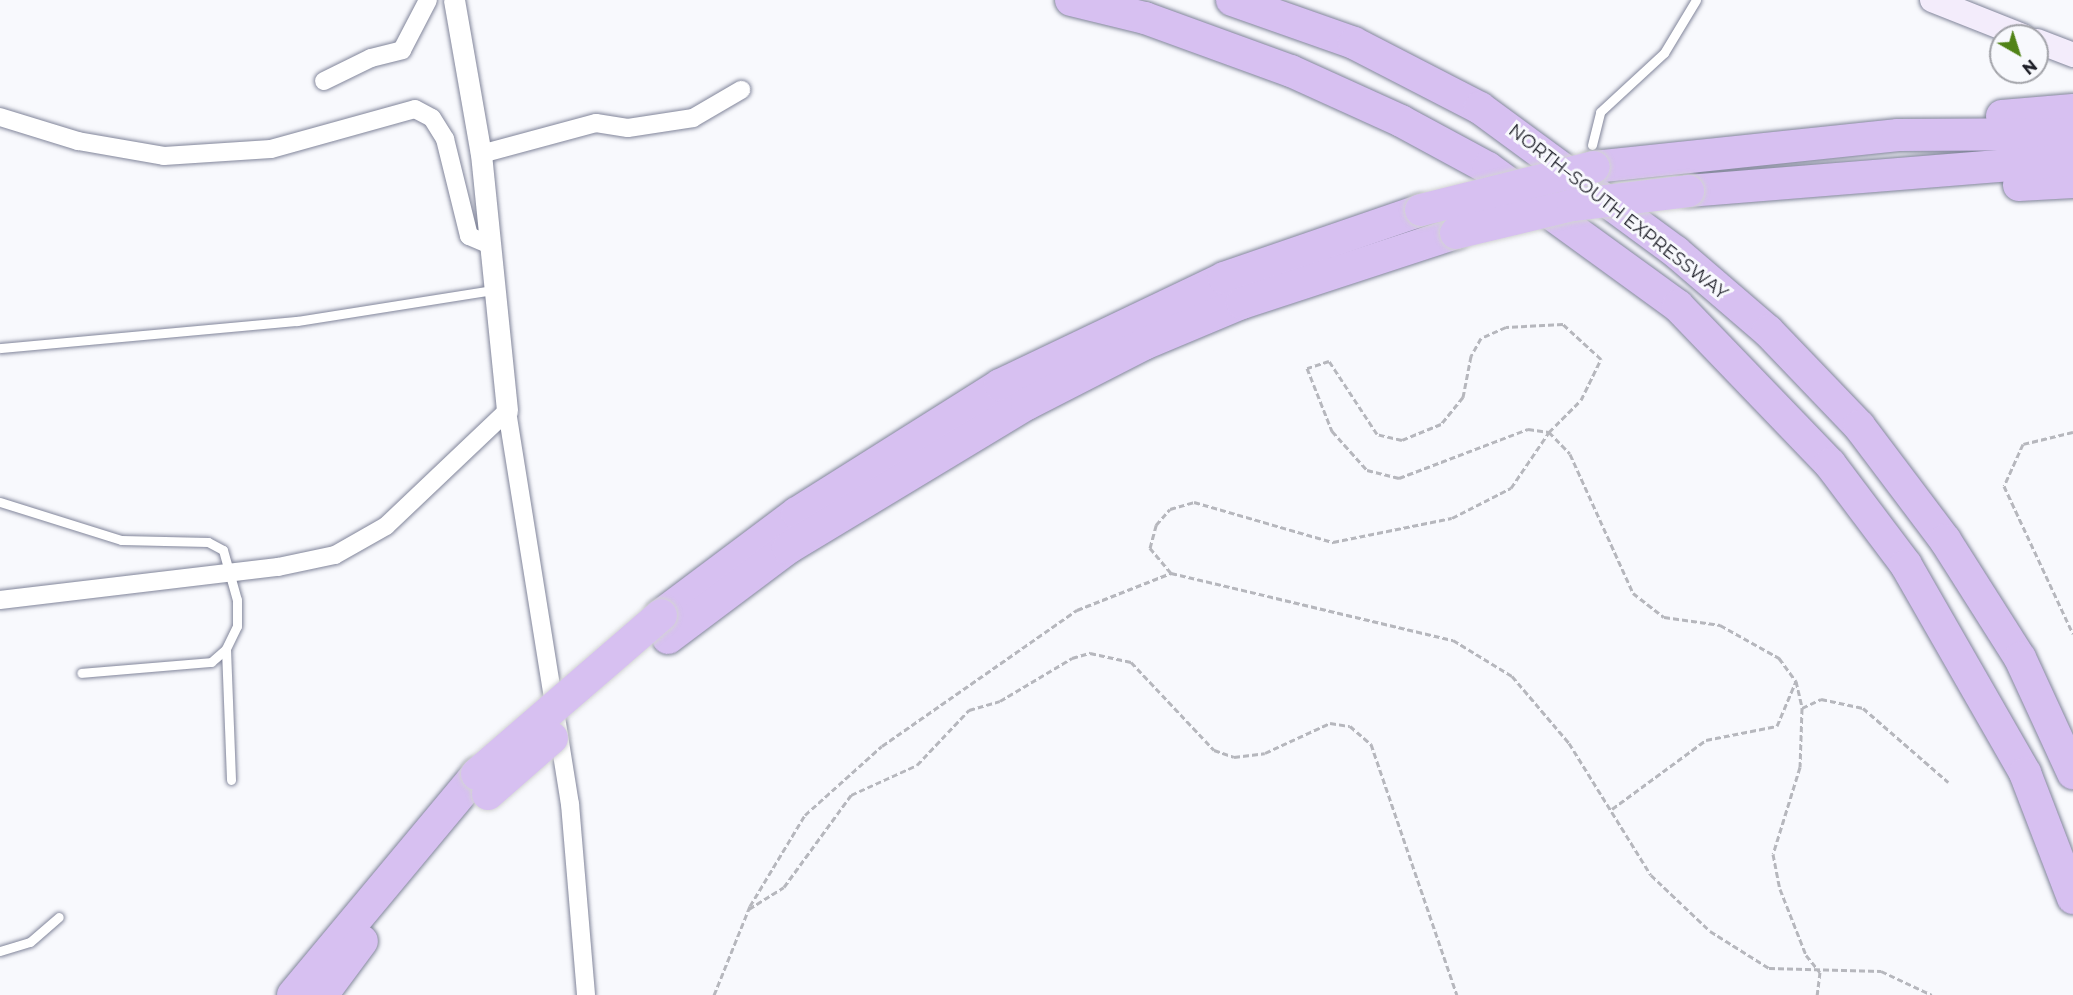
<!DOCTYPE html>
<html>
<head>
<meta charset="utf-8">
<style>
	body { margin:0 }
	#map { position:relative; width:2073px; height:995px; overflow:hidden; background:#f8f9fd; font-family:Montserrat,sans-serif }
	div>[style] { position:absolute }
	.path>* { height:3px; margin-top:-1.5px; transform-origin:0; background:repeating-linear-gradient(90deg,#b6b7bd 0 6px,transparent 0 9px) }
	.roads { filter:drop-shadow(0 0 2px #81859a) drop-shadow(0 0 2px #81859a) }
	.service>* { height:9px; margin:-4.5px; padding:0 4.5px; transform-origin:4.5px; border-radius:4.5px; background:#fff }
	.minor>* { height:18px; margin:-9px; padding:0 9px; transform-origin:9px; border-radius:9px; background:#fff }
	.tertiary>* { height:21px; margin:-10.5px; padding:0 10.5px; transform-origin:10.5px; border-radius:10.5px; background:#fff }
	.secondary>* { height:24px; margin:-12px; padding:0 12px; transform-origin:12px; border-radius:12px; background:#f3ecfb }
	.motorway>* { height:32px; margin:-16px; padding:0 16px; transform-origin:16px; border-radius:16px; background:#d7c0f1 }
	.bridges { filter:drop-shadow(0 0 2px #d2d3d4) drop-shadow(0 0 2px #d2d3d4) }
	.motorway-bridge>* { height:32px; margin:-16px; padding:0 16px; transform-origin:16px; border-radius:16px; background:#d7c0f1 }
	span { translate:-50% -50%; white-space:nowrap; text-align:center; line-height:1.15; -webkit-text-stroke:6px #f8f9fd; paint-order:stroke }
	.street-label { font-size:18px; color:#20212a }
	.north { position:absolute; left:1989px; top:24px; width:60px; height:60px; box-sizing:border-box; background:#f8f9fd; border:2px solid #a2a3a9; border-radius:50%; rotate:141deg; font-size:16px; font-weight:700; line-height:24px; text-align:center; color:#20212a }
	.north::after { content:''; display:block; margin:auto; width:21px; height:27px; background:#518317; clip-path:polygon(50% 0,100% 100%,50% 72%,0 100%) }
</style>
</head>
<body>
<div id="map">
	<div class="path">
		<div style="left:2073px;top:432px;width:51px;rotate:166.5deg"></div>
		<div style="left:2023px;top:444px;width:46px;rotate:114.3deg"></div>
		<div style="left:2004px;top:486px;width:163px;rotate:65deg"></div>
		<div style="left:1171px;top:573px;width:33px;rotate:-130deg"></div>
		<div style="left:1150px;top:548px;width:24px;rotate:-75deg"></div>
		<div style="left:1156px;top:525px;width:21px;rotate:-49deg"></div>
		<div style="left:1170px;top:509px;width:25px;rotate:-16deg"></div>
		<div style="left:1194px;top:502px;width:145px;rotate:16.1deg"></div>
		<div style="left:1333px;top:542px;width:121px;rotate:-11.4deg"></div>
		<div style="left:1452px;top:518px;width:66px;rotate:-27deg"></div>
		<div style="left:1511px;top:488px;width:68px;rotate:-55.8deg"></div>
		<div style="left:1549px;top:432px;width:45px;rotate:-45deg"></div>
		<div style="left:1581px;top:400px;width:46px;rotate:-64deg"></div>
		<div style="left:1601px;top:359px;width:52px;rotate:-137.4deg"></div>
		<div style="left:1563px;top:324px;width:57px;rotate:177deg"></div>
		<div style="left:1506px;top:327px;width:27px;rotate:156deg"></div>
		<div style="left:1481px;top:338px;width:21px;rotate:119deg"></div>
		<div style="left:1471px;top:356px;width:42px;rotate:101deg"></div>
		<div style="left:1463px;top:397px;width:35px;rotate:129deg"></div>
		<div style="left:1441px;top:424px;width:42px;rotate:157.7deg"></div>
		<div style="left:1402px;top:440px;width:26px;rotate:-167deg"></div>
		<div style="left:1377px;top:434px;width:87px;rotate:-123.3deg"></div>
		<div style="left:1329px;top:361px;width:23px;rotate:162deg"></div>
		<div style="left:1307px;top:368px;width:68px;rotate:68.4deg"></div>
		<div style="left:1332px;top:431px;width:52px;rotate:48.1deg"></div>
		<div style="left:1367px;top:470px;width:33px;rotate:14deg"></div>
		<div style="left:1399px;top:478px;width:138px;rotate:-20.8deg"></div>
		<div style="left:1528px;top:429px;width:21px;rotate:8deg"></div>
		<div style="left:1549px;top:432px;width:30px;rotate:46deg"></div>
		<div style="left:1570px;top:454px;width:153px;rotate:65.6deg"></div>
		<div style="left:1633px;top:593px;width:39px;rotate:38deg"></div>
		<div style="left:1664px;top:617px;width:57px;rotate:8.1deg"></div>
		<div style="left:1720px;top:625px;width:68px;rotate:29.2deg"></div>
		<div style="left:1779px;top:658px;width:29px;rotate:54deg"></div>
		<div style="left:1796px;top:681px;width:28px;rotate:77deg"></div>
		<div style="left:1802px;top:708px;width:59px;rotate:91.9deg"></div>
		<div style="left:1800px;top:767px;width:91px;rotate:107.2deg"></div>
		<div style="left:1773px;top:854px;width:36px;rotate:79deg"></div>
		<div style="left:1780px;top:889px;width:71px;rotate:68.5deg"></div>
		<div style="left:1806px;top:955px;width:22px;rotate:51deg"></div>
		<div style="left:1820px;top:972px;width:23px;rotate:97deg"></div>
		<div style="left:1802px;top:708px;width:21px;rotate:-25deg"></div>
		<div style="left:1821px;top:699px;width:43px;rotate:12.1deg"></div>
		<div style="left:1863px;top:708px;width:113px;rotate:41deg"></div>
		<div style="left:1612px;top:809px;width:117px;rotate:-36.3deg"></div>
		<div style="left:1706px;top:740px;width:72px;rotate:-11.2deg"></div>
		<div style="left:1777px;top:726px;width:49px;rotate:-67.1deg"></div>
		<div style="left:749px;top:909px;width:41px;rotate:-32.2deg"></div>
		<div style="left:784px;top:887px;width:114px;rotate:-53.9deg"></div>
		<div style="left:851px;top:795px;width:72px;rotate:-24.4deg"></div>
		<div style="left:917px;top:765px;width:76px;rotate:-46.6deg"></div>
		<div style="left:969px;top:710px;width:32px;rotate:-16deg"></div>
		<div style="left:1000px;top:701px;width:84px;rotate:-30.8deg"></div>
		<div style="left:1072px;top:658px;width:19px;rotate:-16deg"></div>
		<div style="left:1090px;top:653px;width:42px;rotate:12.4deg"></div>
		<div style="left:1131px;top:662px;width:121px;rotate:46.7deg"></div>
		<div style="left:1214px;top:750px;width:21px;rotate:19deg"></div>
		<div style="left:1234px;top:757px;width:31px;rotate:-7deg"></div>
		<div style="left:1265px;top:753px;width:72px;rotate:-24.8deg"></div>
		<div style="left:1330px;top:723px;width:20px;rotate:9deg"></div>
		<div style="left:1350px;top:726px;width:28px;rotate:41deg"></div>
		<div style="left:1371px;top:744px;width:265px;rotate:71.1deg"></div>
		<div style="left:714px;top:995px;width:96px;rotate:-68deg"></div>
		<div style="left:750px;top:906px;width:106px;rotate:-58.9deg"></div>
		<div style="left:805px;top:815px;width:103px;rotate:-41.9deg"></div>
		<div style="left:882px;top:746px;width:238px;rotate:-34.9deg"></div>
		<div style="left:1077px;top:610px;width:101px;rotate:-21.5deg"></div>
		<div style="left:1171px;top:573px;width:290px;rotate:13.4deg"></div>
		<div style="left:1453px;top:640px;width:69px;rotate:31.4deg"></div>
		<div style="left:1512px;top:676px;width:88px;rotate:49.6deg"></div>
		<div style="left:1569px;top:743px;width:155px;rotate:58.2deg"></div>
		<div style="left:1651px;top:875px;width:81px;rotate:43.5deg"></div>
		<div style="left:1710px;top:931px;width:70px;rotate:32.1deg"></div>
		<div style="left:1769px;top:968px;width:112px;rotate:1.5deg"></div>
		<div style="left:1881px;top:971px;width:56px;rotate:25.2deg"></div>
	</div>
	<div class="roads">
		<div class="service">
			<div style="left:1592px;top:145px;width:34px;rotate:-76deg"></div>
			<div style="left:1600px;top:112px;width:87px;rotate:-42.7deg"></div>
			<div style="left:1664px;top:53px;width:62px;rotate:-58.9deg"></div>
			<div style="left:0;top:348px;width:298px;rotate:-5.2deg"></div>
			<div style="left:297px;top:321px;width:197px;rotate:-9deg"></div>
			<div style="left:0;top:502px;width:127px;rotate:17.4deg"></div>
			<div style="left:121px;top:540px;width:87px;rotate:1.3deg"></div>
			<div style="left:208px;top:542px;width:17px;rotate:28deg"></div>
			<div style="left:223px;top:550px;width:52px;rotate:74.4deg"></div>
			<div style="left:237px;top:600px;width:26px;rotate:90deg"></div>
			<div style="left:237px;top:626px;width:25px;rotate:116deg"></div>
			<div style="left:226px;top:649px;width:20px;rotate:139deg"></div>
			<div style="left:211px;top:662px;width:130px;rotate:175.2deg"></div>
			<div style="left:226px;top:649px;width:131px;rotate:87.8deg"></div>
			<div style="left:0;top:951px;width:31px;rotate:-17deg"></div>
			<div style="left:30px;top:942px;width:38px;rotate:-41deg"></div>
		</div>
		<div class="minor">
			<div style="left:324px;top:81px;width:52px;rotate:-26.1deg"></div>
			<div style="left:371px;top:58px;width:32px;rotate:-14deg"></div>
			<div style="left:402px;top:50px;width:56px;rotate:-62.5deg"></div>
			<div style="left:0;top:117px;width:82px;rotate:17.1deg"></div>
			<div style="left:78px;top:141px;width:87px;rotate:9.9deg"></div>
			<div style="left:164px;top:156px;width:107px;rotate:-3.7deg"></div>
			<div style="left:271px;top:149px;width:149px;rotate:-15.5deg"></div>
			<div style="left:415px;top:109px;width:19px;rotate:28deg"></div>
			<div style="left:432px;top:118px;width:25px;rotate:58deg"></div>
			<div style="left:445px;top:139px;width:100px;rotate:76.1deg"></div>
			<div style="left:469px;top:236px;width:23px;rotate:23deg"></div>
			<div style="left:481px;top:154px;width:119px;rotate:-15.1deg"></div>
			<div style="left:596px;top:123px;width:32px;rotate:9deg"></div>
			<div style="left:628px;top:128px;width:66px;rotate:-8.7deg"></div>
			<div style="left:693px;top:118px;width:56px;rotate:-30.3deg"></div>
			<div style="left:507px;top:411px;width:398px;rotate:80.9deg"></div>
			<div style="left:570px;top:804px;width:192px;rotate:85.2deg"></div>
			<div style="left:0;top:600px;width:280px;rotate:-6.8deg"></div>
			<div style="left:278px;top:567px;width:58px;rotate:-11.9deg"></div>
			<div style="left:335px;top:555px;width:59px;rotate:-29.6deg"></div>
			<div style="left:386px;top:526px;width:167px;rotate:-43.5deg"></div>
		</div>
		<div class="tertiary">
			<div style="left:454px;top:0;width:156px;rotate:80.1deg"></div>
			<div style="left:481px;top:154px;width:258px;rotate:84.2deg"></div>
		</div>
		<div class="secondary">
			<div style="left:1932px;top:0;width:98px;rotate:21.6deg"></div>
			<div style="left:2037px;top:41px;width:39px;rotate:21deg"></div>
		</div>
		<div class="motorway">
			<div style="left:1071px;top:0;width:76px;rotate:13.7deg"></div>
			<div style="left:1145px;top:18px;width:155px;rotate:20deg"></div>
			<div style="left:1291px;top:71px;width:121px;rotate:24.4deg"></div>
			<div style="left:1401px;top:121px;width:99px;rotate:28.4deg"></div>
			<div style="left:1488px;top:168px;width:235px;rotate:36deg"></div>
			<div style="left:1678px;top:306px;width:219px;rotate:46.1deg"></div>
			<div style="left:1830px;top:464px;width:126px;rotate:53deg"></div>
			<div style="left:1906px;top:565px;width:240px;rotate:60.2deg"></div>
			<div style="left:2025px;top:773px;width:134px;rotate:69deg"></div>
			<div style="left:1232px;top:0;width:129px;rotate:19.4deg"></div>
			<div style="left:1354px;top:43px;width:142px;rotate:27.3deg"></div>
			<div style="left:1480px;top:108px;width:243px;rotate:36.3deg"></div>
			<div style="left:1676px;top:252px;width:121px;rotate:40.7deg"></div>
			<div style="left:1768px;top:331px;width:132px;rotate:46.2deg"></div>
			<div style="left:1859px;top:426px;width:143px;rotate:53deg"></div>
			<div style="left:1945px;top:540px;width:140px;rotate:57.6deg"></div>
			<div style="left:2020px;top:658px;width:127px;rotate:65.3deg"></div>
			<div style="left:2002px;top:116px;width:71px;rotate:-4.8deg"></div>
			<div style="left:1594px;top:167px;width:306px;rotate:-6deg"></div>
			<div style="left:1898px;top:135px;width:175px;rotate:-0.3deg"></div>
			<div style="left:2019px;top:185px;width:54px;rotate:-3.2deg"></div>
			<div style="left:1688px;top:191px;width:386px;rotate:-4.6deg"></div>
			<div style="left:661px;top:615px;width:170px;rotate:-36.9deg"></div>
			<div style="left:797px;top:513px;width:240px;rotate:-32.2deg"></div>
			<div style="left:1000px;top:385px;width:248px;rotate:-25.5deg"></div>
			<div style="left:1224px;top:278px;width:208px;rotate:-19deg"></div>
			<div style="left:668px;top:638px;width:150px;rotate:-36.9deg"></div>
			<div style="left:788px;top:548px;width:279px;rotate:-31.1deg"></div>
			<div style="left:1027px;top:404px;width:131px;rotate:-27.1deg"></div>
			<div style="left:1144px;top:344px;width:106px;rotate:-22.7deg"></div>
			<div style="left:1242px;top:303px;width:225px;rotate:-18.1deg"></div>
			<div style="left:293px;top:995px;width:288px;rotate:-50.2deg"></div>
			<div style="left:322px;top:995px;width:67px;rotate:-53.5deg"></div>
		</div>
	</div>
	<div class="bridges">
		<div class="motorway-bridge">
			<div style="left:1421px;top:210px;width:178px;rotate:-14deg"></div>
			<div style="left:1456px;top:233px;width:120px;rotate:-13.5deg"></div>
			<div style="left:1573px;top:205px;width:116px;rotate:-6.9deg"></div>
			<div style="left:477px;top:774px;width:243px;rotate:-40.8deg"></div>
			<div style="left:488px;top:794px;width:85px;rotate:-41.2deg"></div>
		</div>
	</div>
	<div class="street-label">
		<span style="left:1618px;top:212px;rotate:38deg">NORTH–SOUTH EXPRESSWAY</span>
	</div>
	<div class="north">N</div>
</div>
</body>
</html>
